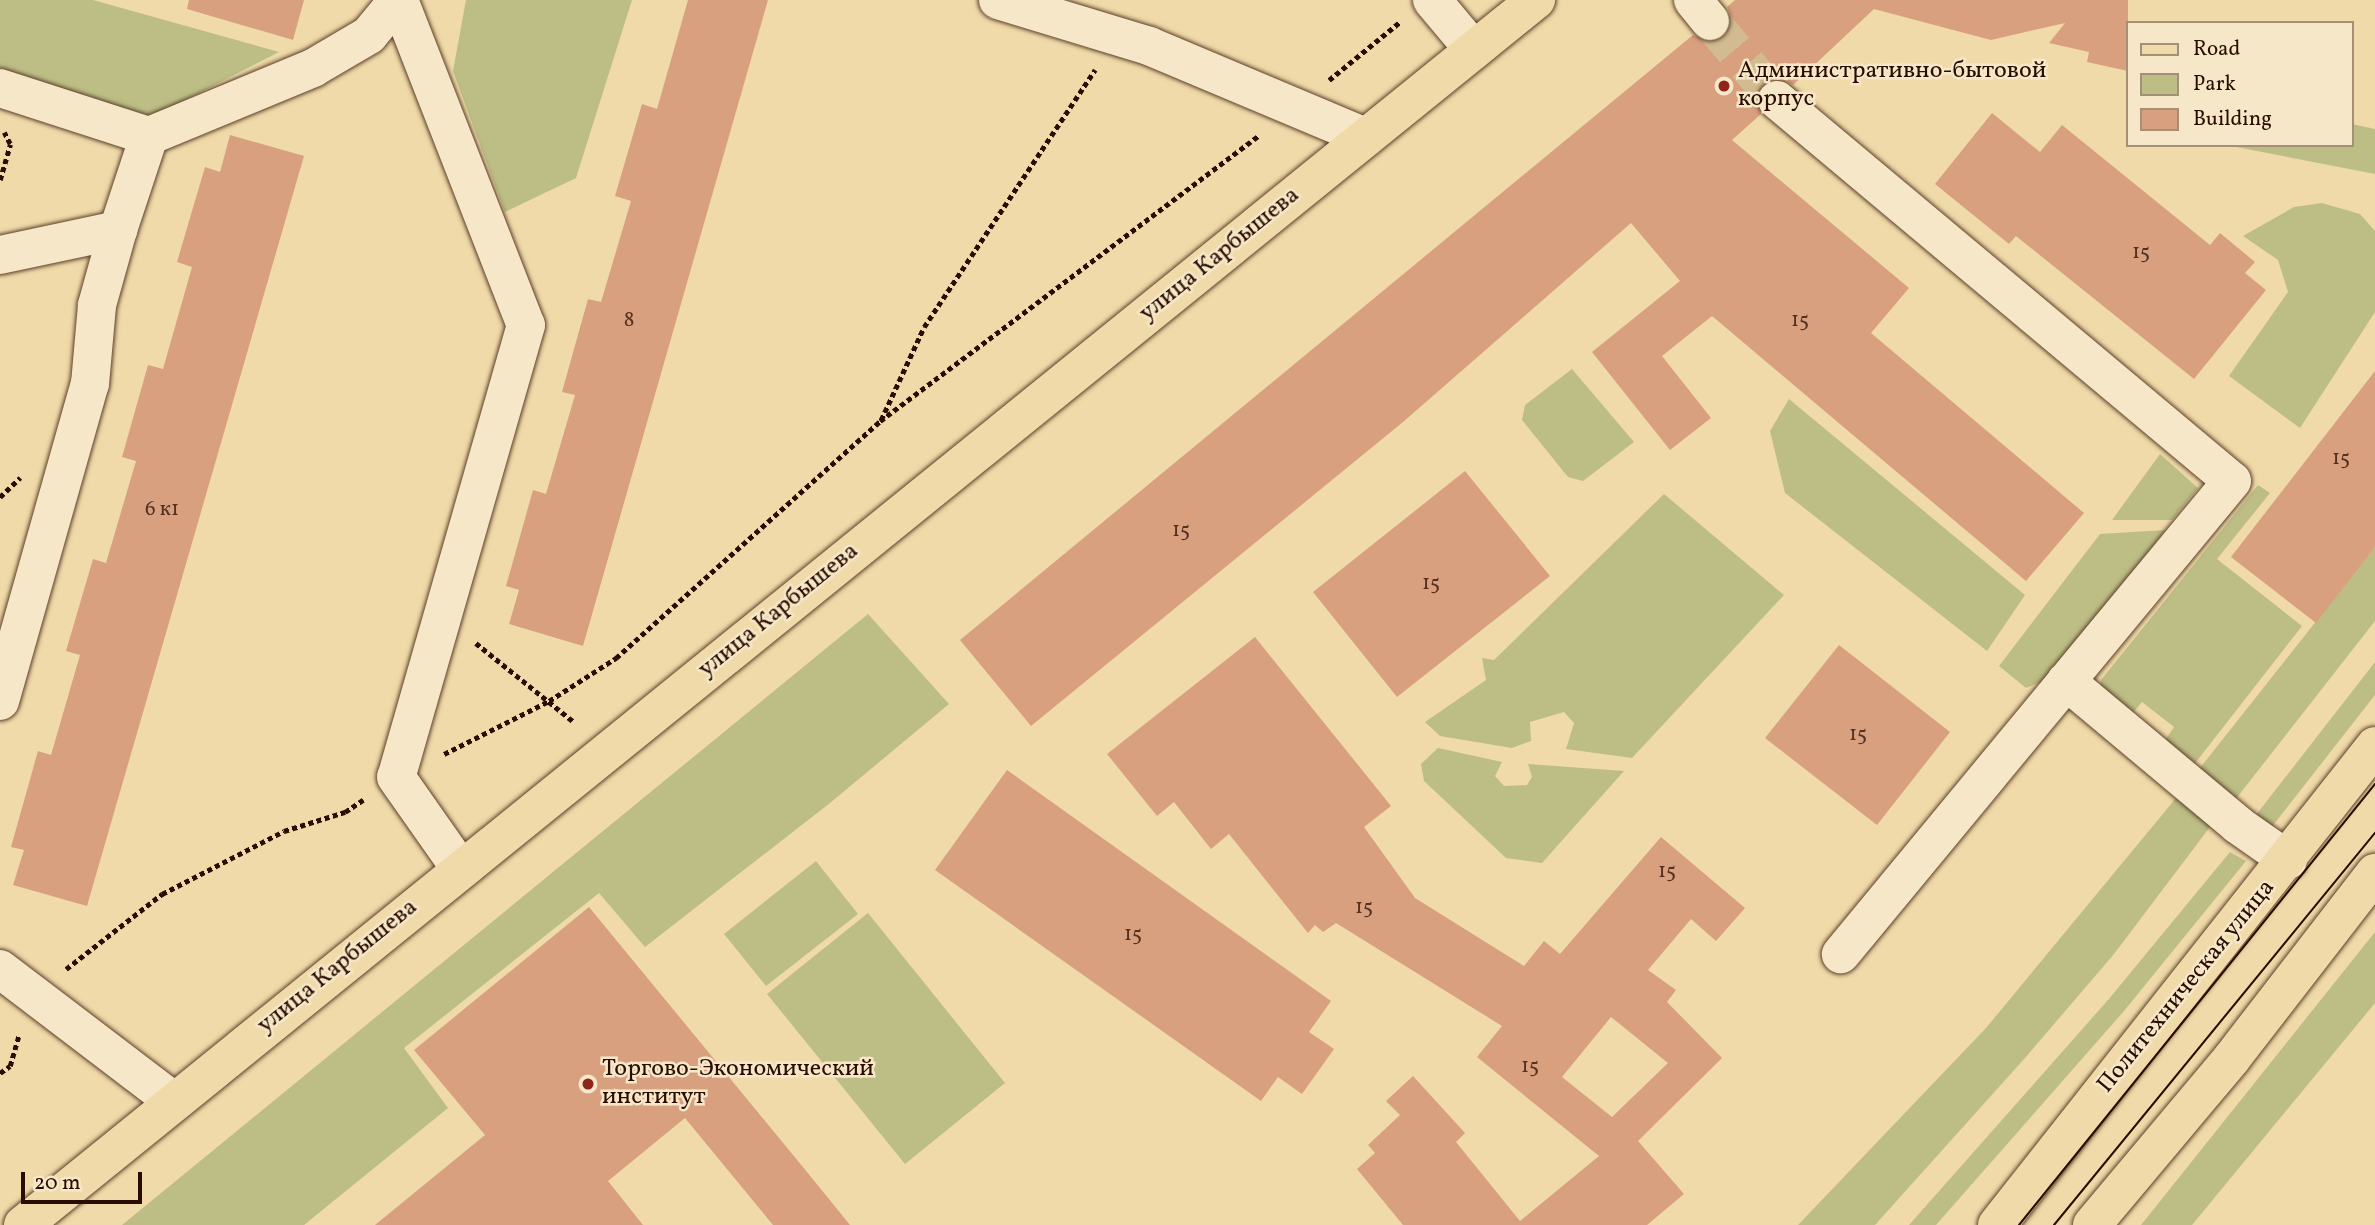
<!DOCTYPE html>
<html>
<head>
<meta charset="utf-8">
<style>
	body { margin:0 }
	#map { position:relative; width:2375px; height:1225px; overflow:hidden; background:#f0daa9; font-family:Vollkorn,serif }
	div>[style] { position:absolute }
	.green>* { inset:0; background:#bdbe86 }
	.building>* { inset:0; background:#d8a07f }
	.minor-tunnel>* { height:38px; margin-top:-19px; transform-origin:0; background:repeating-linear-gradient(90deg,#d2bb90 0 38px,transparent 0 57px) }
	.path>* { height:4.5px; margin-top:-2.25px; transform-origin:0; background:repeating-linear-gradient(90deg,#2a0c00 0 5px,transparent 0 8.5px) }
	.roads { filter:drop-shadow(0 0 2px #5c402a) drop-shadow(0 0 2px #5c402a) }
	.minor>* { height:38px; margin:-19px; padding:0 19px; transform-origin:19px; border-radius:19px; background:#f5e7c7 }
	.major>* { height:38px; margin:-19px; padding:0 19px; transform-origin:19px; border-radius:19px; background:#f0daa9 }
	.tram>* { height:2px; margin:-1px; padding:0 1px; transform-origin:1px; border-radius:1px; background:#2a0c00 }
	.dots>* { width:19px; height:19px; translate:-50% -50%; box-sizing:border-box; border:4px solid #f5e7c7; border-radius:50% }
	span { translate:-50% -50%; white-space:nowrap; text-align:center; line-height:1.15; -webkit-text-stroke:5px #f5e7c7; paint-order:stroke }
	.number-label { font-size:21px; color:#563120 }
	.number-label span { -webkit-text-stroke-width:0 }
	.poi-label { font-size:24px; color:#2a0c00 }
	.left { translate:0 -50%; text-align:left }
	.street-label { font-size:24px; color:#2a0c00 }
	.legend { position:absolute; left:2126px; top:21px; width:228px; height:126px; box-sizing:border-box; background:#f5e7c7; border:2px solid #a48f77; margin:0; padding:9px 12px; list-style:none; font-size:21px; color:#2a0c00 }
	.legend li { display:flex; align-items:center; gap:14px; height:35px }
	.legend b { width:35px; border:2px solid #a48f77 }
	.scale { position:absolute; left:21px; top:1172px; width:121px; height:32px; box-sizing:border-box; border:4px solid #2a0c00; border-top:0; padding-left:9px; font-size:21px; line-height:24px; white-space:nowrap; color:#2a0c00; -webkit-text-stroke:5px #f5e7c7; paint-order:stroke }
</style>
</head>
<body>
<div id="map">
	<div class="green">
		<div style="clip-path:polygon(0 0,93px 0,279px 52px,150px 118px,0 70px)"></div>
		<div style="clip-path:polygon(466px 0,632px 0,576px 178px,505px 212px,453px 71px)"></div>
		<div style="clip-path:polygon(2352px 124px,2375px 129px,2375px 174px,2226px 145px,2352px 145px)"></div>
		<div style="clip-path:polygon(2322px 203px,2360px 214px,2375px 231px,2375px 312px,2300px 428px,2229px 376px,2288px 292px,2278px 260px,2243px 236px,2294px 207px)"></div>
		<div style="clip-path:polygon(1572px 369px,1634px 442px,1583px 481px,1568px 477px,1522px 420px,1525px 405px)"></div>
		<div style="clip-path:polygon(1789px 399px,2025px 595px,1987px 651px,1785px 493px,1770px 431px)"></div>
		<div style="clip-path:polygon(2160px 454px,2198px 488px,2172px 520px,2112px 520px)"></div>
		<div style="clip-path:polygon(2258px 485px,2270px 493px,2217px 559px,2302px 626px,2193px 766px,2163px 743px,2174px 727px,2142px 702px,2127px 720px,2100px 694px,2101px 680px)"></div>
		<div style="clip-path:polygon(1664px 494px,1784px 595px,1632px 758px,1566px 749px,1574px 723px,1564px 712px,1530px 722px,1531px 741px,1512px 748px,1440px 736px,1425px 722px,1486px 680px,1482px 658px,1494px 660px)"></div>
		<div style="clip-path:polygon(2166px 530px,2056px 676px,2026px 688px,1999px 666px,2100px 534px)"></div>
		<div style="clip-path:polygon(2375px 547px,2375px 621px,2235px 800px,2196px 773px)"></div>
		<div style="clip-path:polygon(868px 614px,949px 704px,830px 803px,645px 947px,599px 893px,404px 1048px,448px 1108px,304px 1225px,122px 1225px)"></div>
		<div style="clip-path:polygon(2375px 662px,2375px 695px,2271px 828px,2256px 815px)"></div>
		<div style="clip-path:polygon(1438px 748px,1502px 762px,1495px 776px,1504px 786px,1527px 785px,1532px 777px,1528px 764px,1624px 771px,1542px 863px,1506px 858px,1424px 781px,1421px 764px)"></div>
		<div style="clip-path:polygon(2176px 798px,2213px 823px,2114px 954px,2025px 1058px,1875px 1225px,1798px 1225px,1986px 1028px)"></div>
		<div style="clip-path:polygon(2230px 852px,2246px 861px,2124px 1011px,1936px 1225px,1909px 1225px,2108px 1000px)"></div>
		<div style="clip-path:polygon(816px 861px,858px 914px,766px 986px,724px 934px)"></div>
		<div style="clip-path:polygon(868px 913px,1005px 1083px,905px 1164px,767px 994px)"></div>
		<div style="clip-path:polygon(2375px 932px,2375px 1003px,2192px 1225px,2141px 1225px)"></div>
	</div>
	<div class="building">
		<div style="clip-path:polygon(189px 0,304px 0,293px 40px,187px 9px)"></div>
		<div style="clip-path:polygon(688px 0,768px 0,583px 646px,509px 624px,519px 590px,506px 586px,533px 490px,546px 494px,575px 395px,562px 392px,588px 299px,601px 302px,631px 201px,615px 196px,642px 104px,657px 109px)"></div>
		<div style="clip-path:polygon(1735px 0,2128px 0,2128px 71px,2087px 62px,2089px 52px,2049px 43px,2065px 23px,1991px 40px,1874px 9px,1793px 85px,1780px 78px,1761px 85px,1755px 97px,1761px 114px,1732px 140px,1909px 288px,1871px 333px,2084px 513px,2026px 581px,1712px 316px,1662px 356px,1711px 418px,1670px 450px,1592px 352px,1680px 281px,1631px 223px,1403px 422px,1031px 726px,960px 640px,1693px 35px,1713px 43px,1724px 38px,1732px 18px,1727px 7px)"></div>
		<div style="clip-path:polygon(1992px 113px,2040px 152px,2062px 125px,2210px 245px,2220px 233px,2255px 262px,2245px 273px,2266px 290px,2194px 379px,2016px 236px,2009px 244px,1935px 184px)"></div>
		<div style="clip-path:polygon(230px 135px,304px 156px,87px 906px,13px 885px,24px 850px,11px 847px,38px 751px,51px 755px,80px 655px,66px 651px,93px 559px,106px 563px,136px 461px,122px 457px,148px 365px,163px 369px,192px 267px,177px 262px,205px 167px,220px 172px)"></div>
		<div style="clip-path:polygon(2375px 371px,2375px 547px,2316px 623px,2231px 557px)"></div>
		<div style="clip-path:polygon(1465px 471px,1550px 576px,1397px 697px,1313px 592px)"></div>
		<div style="clip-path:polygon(evenodd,1255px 637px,1391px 806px,1364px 827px,1415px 898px,1524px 966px,1544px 941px,1560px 954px,1661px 837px,1745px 908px,1716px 941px,1691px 919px,1648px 970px,1676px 990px,1667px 1002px,1722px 1058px,1638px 1141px,1684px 1194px,1647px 1225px,1403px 1225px,1357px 1169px,1375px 1153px,1368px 1145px,1400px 1115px,1386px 1101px,1413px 1076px,1465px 1133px,1456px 1142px,1520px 1221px,1599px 1156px,1477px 1057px,1502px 1026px,1336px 923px,1323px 932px,1315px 925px,1308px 933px,1229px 834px,1211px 849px,1174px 802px,1157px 816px,1107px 754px,1255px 637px,1611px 1017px,1668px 1063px,1612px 1117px,1562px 1077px,1611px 1017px)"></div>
		<div style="clip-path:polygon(1839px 645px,1950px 732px,1877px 825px,1765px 738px)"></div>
		<div style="clip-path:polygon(1007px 770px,1331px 1001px,1309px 1032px,1334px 1049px,1302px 1094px,1278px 1077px,1261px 1101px,935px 870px)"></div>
		<div style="clip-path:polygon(589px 907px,807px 1172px,850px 1225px,773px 1225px,685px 1118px,608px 1181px,643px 1225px,375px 1225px,485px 1135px,414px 1050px)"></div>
	</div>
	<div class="minor-tunnel">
		<div style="left:1710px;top:21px;width:104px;rotate:49.7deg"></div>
	</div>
	<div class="path">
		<div style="left:1329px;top:80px;width:93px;rotate:-39.3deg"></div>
		<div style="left:0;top:180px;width:37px;rotate:-74deg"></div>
		<div style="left:10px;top:144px;width:13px;rotate:-117deg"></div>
		<div style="left:881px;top:420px;width:102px;rotate:-65.2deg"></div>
		<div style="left:924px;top:327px;width:309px;rotate:-56.4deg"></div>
		<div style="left:0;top:497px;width:28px;rotate:-44deg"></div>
		<div style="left:476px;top:643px;width:126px;rotate:38.9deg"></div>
		<div style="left:444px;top:754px;width:118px;rotate:-26.8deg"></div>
		<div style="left:549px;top:701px;width:80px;rotate:-32.7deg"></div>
		<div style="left:616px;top:658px;width:355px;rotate:-41.9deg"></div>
		<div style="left:880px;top:421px;width:475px;rotate:-37deg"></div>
		<div style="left:66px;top:969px;width:122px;rotate:-38deg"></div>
		<div style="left:162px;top:894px;width:137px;rotate:-27.3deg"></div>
		<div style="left:284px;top:831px;width:64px;rotate:-17.3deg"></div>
		<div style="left:345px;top:812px;width:22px;rotate:-34deg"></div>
		<div style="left:0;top:1073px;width:12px;rotate:-35deg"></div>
		<div style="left:10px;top:1066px;width:33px;rotate:-74deg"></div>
	</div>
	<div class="roads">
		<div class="minor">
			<div style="left:399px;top:0;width:349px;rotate:68.7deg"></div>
			<div style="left:526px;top:325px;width:470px;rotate:106deg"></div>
			<div style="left:396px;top:777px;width:111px;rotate:54.9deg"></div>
			<div style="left:998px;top:0;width:158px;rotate:16.9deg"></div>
			<div style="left:1149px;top:46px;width:235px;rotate:22.8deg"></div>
			<div style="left:1432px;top:0;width:65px;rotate:50deg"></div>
			<div style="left:1693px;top:0;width:27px;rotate:51deg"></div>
			<div style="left:0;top:88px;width:157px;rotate:17.9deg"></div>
			<div style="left:1777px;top:100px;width:593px;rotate:39.94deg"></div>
			<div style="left:2232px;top:481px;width:614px;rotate:129.58deg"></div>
			<div style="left:0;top:255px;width:121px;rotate:-12deg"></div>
			<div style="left:118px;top:230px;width:99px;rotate:-71.7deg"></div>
			<div style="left:149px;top:136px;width:178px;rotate:-22.5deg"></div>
			<div style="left:313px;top:68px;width:65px;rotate:-30.5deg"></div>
			<div style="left:369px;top:35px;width:45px;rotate:-50.4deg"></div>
			<div style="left:2066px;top:681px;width:224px;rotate:39.9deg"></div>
			<div style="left:2238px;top:825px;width:61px;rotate:35deg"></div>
			<div style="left:0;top:701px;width:330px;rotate:-74.2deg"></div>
			<div style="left:90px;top:384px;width:79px;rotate:-84.9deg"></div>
			<div style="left:97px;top:305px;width:78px;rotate:-74.4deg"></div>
			<div style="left:0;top:969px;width:218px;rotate:37.3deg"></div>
		</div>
		<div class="major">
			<div style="left:23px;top:1225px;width:1947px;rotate:-39deg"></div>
			<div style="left:1997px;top:1225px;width:610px;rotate:-51.72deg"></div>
			<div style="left:2092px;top:1225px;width:218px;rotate:-50deg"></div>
			<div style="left:2232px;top:1058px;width:234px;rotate:-52.3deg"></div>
		</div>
	</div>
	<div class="tram">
		<div style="left:2019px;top:1225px;width:567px;rotate:-51.09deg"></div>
		<div style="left:2054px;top:1225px;width:507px;rotate:-50.69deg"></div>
	</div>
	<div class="dots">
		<div style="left:1724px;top:86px;background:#8f2418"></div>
		<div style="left:588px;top:1084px;background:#8f2418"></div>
	</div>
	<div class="number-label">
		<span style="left:2141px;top:253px">15</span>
		<span style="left:629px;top:321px">8</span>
		<span style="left:1800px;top:321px">15</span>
		<span style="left:2341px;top:459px">15</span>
		<span style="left:162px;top:510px">6 к1</span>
		<span style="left:1181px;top:531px">15</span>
		<span style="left:1431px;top:584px">15</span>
		<span style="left:1858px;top:735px">15</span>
		<span style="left:1667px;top:872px">15</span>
		<span style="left:1364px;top:908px">15</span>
		<span style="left:1133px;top:935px">15</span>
		<span style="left:1530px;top:1067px">15</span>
	</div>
	<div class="poi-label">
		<span class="left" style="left:1738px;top:86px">Административно-бытовой<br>корпус</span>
		<span class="left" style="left:602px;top:1084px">Торгово-Экономический<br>институт</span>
	</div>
	<div class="street-label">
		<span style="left:1220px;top:255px;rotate:-39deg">улица Карбышева</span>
		<span style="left:779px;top:611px;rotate:-39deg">улица Карбышева</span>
		<span style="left:338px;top:967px;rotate:-39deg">улица Карбышева</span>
		<span style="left:2187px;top:987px;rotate:-51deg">Политехническая улица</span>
	</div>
	<ul class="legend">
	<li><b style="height:9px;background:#f0daa9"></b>Road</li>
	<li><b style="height:19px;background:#bdbe86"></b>Park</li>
	<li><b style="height:19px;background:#d8a07f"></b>Building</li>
	</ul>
	<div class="scale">20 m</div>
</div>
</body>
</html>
